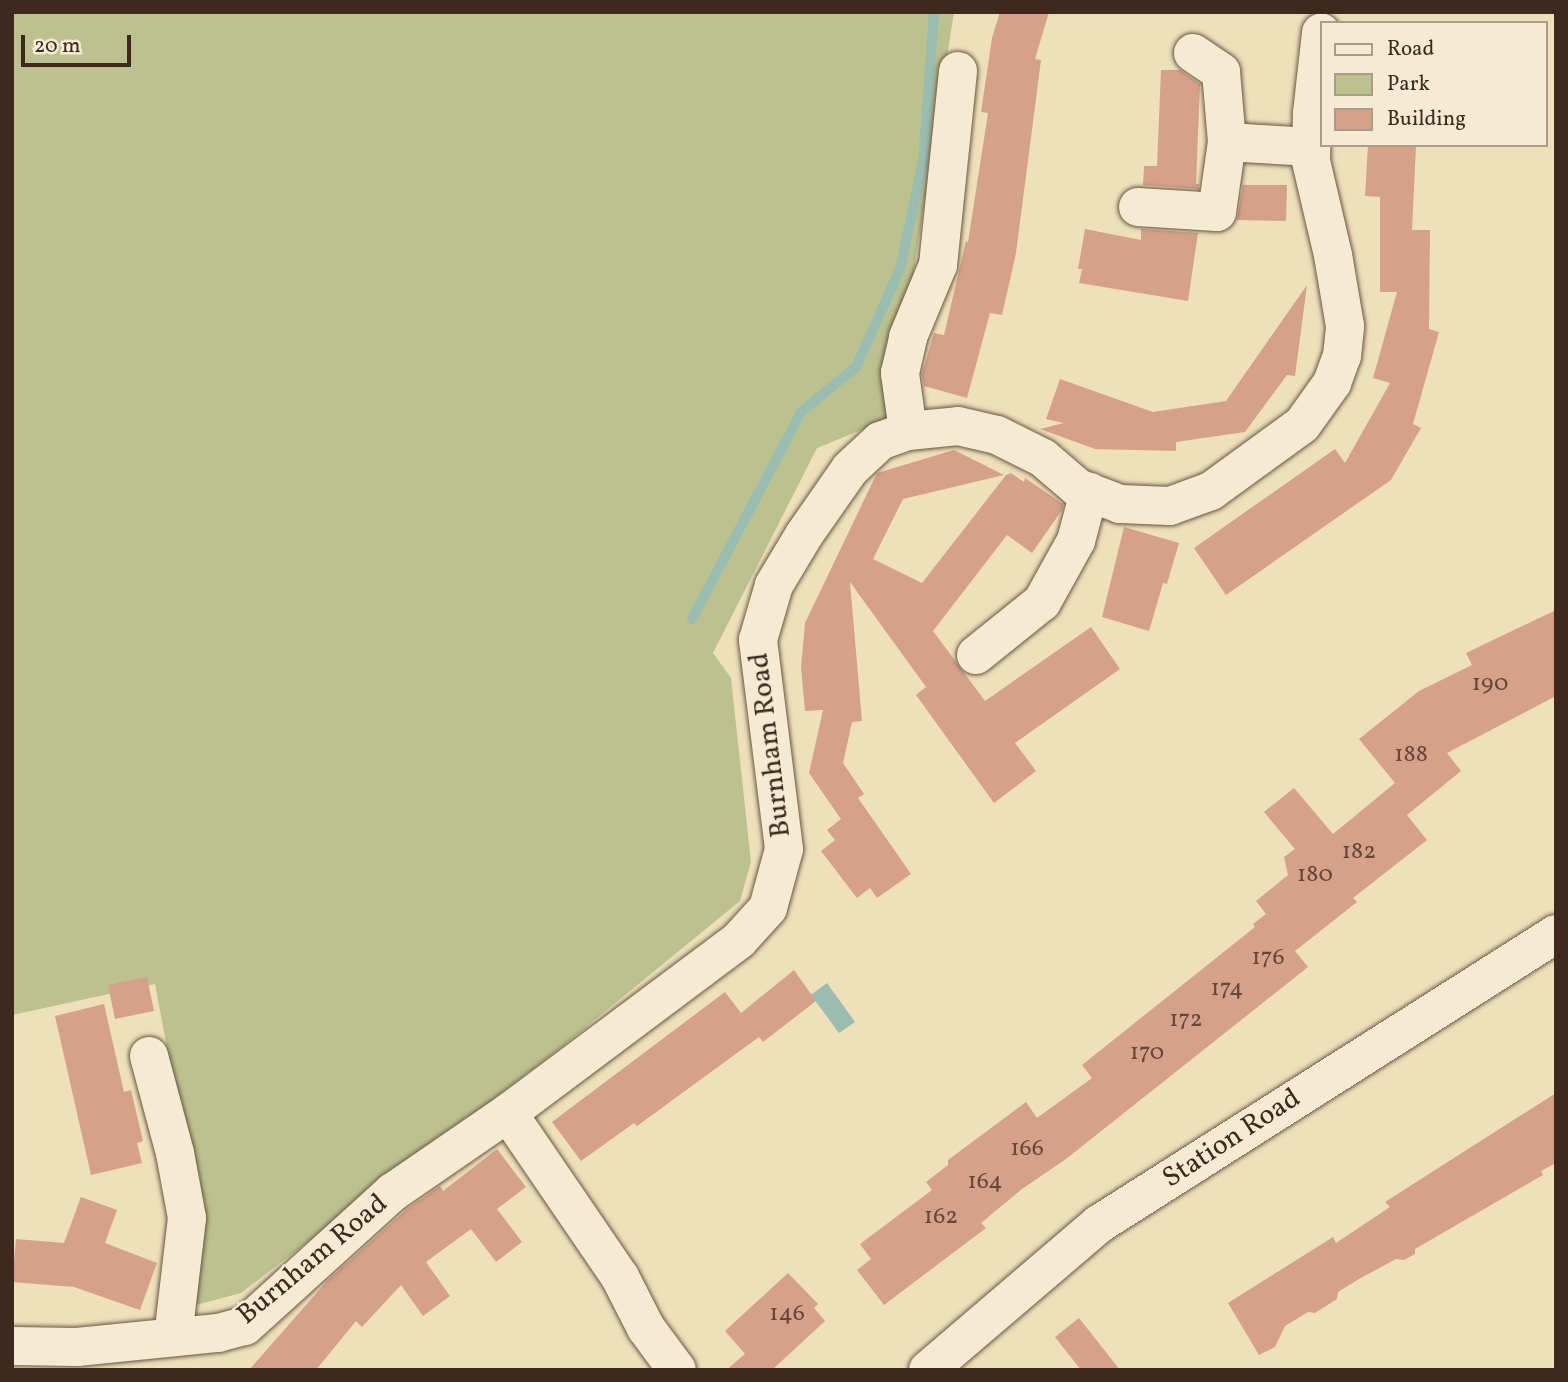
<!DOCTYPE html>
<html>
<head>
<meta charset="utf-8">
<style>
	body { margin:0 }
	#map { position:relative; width:1568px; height:1382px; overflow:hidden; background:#eee0b9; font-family:Vollkorn,serif }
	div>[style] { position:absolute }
	.green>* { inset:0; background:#bbc28e }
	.water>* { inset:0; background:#99bdb1 }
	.stream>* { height:10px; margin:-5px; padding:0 5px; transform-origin:5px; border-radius:5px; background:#99bdb1 }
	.building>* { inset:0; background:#d6a189 }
	.roads { filter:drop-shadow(0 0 2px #6b5746) drop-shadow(0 0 2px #6b5746) }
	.minor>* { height:38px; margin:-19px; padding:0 19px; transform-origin:19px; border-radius:19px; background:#f4ebd2 }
	.tertiary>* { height:38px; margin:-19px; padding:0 19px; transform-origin:19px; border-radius:19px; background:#f4ebd2 }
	span { translate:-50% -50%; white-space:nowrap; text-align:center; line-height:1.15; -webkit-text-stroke:5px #f4ebd2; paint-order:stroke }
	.number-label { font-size:24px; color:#65473a }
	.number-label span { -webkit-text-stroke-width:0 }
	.street-label { font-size:28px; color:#3f291f }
	.frame { position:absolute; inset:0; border:14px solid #3f291f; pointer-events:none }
	.legend { position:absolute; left:1320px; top:21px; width:228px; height:126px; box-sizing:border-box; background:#f4ebd2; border:2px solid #ac9d8a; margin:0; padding:9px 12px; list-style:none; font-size:21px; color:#3f291f }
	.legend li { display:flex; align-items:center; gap:14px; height:35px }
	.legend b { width:35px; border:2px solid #ac9d8a }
	.scale { position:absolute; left:21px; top:35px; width:110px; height:32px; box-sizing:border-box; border:4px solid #3f291f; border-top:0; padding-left:9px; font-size:21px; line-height:24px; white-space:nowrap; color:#3f291f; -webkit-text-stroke:5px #f4ebd2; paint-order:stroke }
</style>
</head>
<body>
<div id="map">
	<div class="green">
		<div style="clip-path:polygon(12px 12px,954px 12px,891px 418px,817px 448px,713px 653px,731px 678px,751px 862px,740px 901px,564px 1045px,241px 1293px,196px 1305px,170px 1064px,155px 984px,12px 1015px)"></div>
	</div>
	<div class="water">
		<div style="clip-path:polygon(827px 983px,855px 1022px,839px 1033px,811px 995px)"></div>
	</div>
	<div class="stream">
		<div style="left:692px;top:619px;width:234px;rotate:-62.2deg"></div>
		<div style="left:801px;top:412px;width:71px;rotate:-39.3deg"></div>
		<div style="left:856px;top:367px;width:107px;rotate:-65.8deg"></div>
		<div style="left:900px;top:269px;width:109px;rotate:-77.9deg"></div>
		<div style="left:923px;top:162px;width:150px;rotate:-85.8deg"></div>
	</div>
	<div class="building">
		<div style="clip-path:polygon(1000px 12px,1049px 12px,1035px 59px,1041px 60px,1016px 253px,1002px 315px,990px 313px,967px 398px,924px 386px,922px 374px,934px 333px,944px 335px,966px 241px,968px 242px,988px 113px,981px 112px,992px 38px)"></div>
		<div style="clip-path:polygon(1161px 70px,1180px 70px,1200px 84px,1196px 184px,1199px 184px,1198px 189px,1143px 185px,1144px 166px,1157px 166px)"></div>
		<div style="clip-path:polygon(1368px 145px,1416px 146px,1412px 230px,1430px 230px,1429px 329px,1439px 332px,1413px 424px,1421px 428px,1391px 480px,1226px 595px,1194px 548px,1335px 449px,1345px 463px,1390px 383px,1373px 378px,1397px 292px,1380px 292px,1380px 197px,1365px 196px)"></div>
		<div style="clip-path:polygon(1243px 185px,1287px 185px,1286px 221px,1237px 220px)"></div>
		<div style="clip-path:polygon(1085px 229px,1141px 240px,1141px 229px,1198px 233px,1188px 301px,1079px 283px,1082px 269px,1078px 269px)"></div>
		<div style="clip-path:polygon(1307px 285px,1295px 376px,1287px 375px,1245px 432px,1176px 442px,1176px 451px,1095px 449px,1040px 429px,1064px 423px,1046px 419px,1060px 379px,1153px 412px,1226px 401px)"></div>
		<div style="clip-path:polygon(954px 450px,1004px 475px,903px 499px,873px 559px,922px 583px,1006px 475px,1011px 473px,1024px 482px,1025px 478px,1063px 504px,1062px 510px,1032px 553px,1007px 535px,933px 631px,985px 701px,1091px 627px,1120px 669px,1015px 743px,1036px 771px,994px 803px,916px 695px,926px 687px,850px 582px,862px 721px,852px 722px,843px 763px,864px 794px,858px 798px,911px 874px,877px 898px,870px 888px,857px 898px,821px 851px,835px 840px,827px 830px,841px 819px,809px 773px,823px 710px,805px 711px,801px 667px,805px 623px,877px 473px)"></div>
		<div style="clip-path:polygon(1124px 527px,1179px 543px,1167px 584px,1163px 583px,1149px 631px,1102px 617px)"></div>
		<div style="clip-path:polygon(1556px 610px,1556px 696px,1447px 753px,1461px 771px,1407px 815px,1427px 840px,1353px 898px,1357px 902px,1295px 951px,1308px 967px,1066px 1159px,1022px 1189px,981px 1223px,986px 1228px,884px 1305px,857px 1270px,871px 1259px,860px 1244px,932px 1190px,926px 1182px,948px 1165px,948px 1160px,1026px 1102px,1037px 1118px,1092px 1078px,1082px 1065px,1255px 927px,1253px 924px,1266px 914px,1256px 901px,1288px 875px,1284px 857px,1295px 849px,1264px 812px,1294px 788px,1333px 834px,1395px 783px,1359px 739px,1419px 691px,1472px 665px,1466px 653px)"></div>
		<div style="clip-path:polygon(794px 970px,816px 1001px,763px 1042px,759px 1037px,637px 1126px,634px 1123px,581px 1161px,552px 1122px,725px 992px,741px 1013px)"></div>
		<div style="clip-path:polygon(147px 977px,154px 1011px,115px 1019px,108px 985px)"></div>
		<div style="clip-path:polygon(104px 1004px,124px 1092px,131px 1090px,143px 1141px,137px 1143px,142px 1163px,91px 1175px,55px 1016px)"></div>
		<div style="clip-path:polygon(1556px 1093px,1556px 1163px,1541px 1171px,1543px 1175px,1415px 1249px,1415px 1254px,1404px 1260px,1396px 1259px,1359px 1279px,1338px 1292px,1337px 1299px,1315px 1313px,1308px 1312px,1285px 1326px,1275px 1347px,1259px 1355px,1228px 1303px,1333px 1237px,1336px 1243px,1390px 1207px,1385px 1202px)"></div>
		<div style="clip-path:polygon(497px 1149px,526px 1187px,497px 1209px,522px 1242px,496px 1262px,471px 1229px,426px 1262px,450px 1296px,423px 1316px,401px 1285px,362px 1327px,356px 1321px,316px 1370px,249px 1370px,328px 1280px,407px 1209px,440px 1186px,443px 1191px)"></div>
		<div style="clip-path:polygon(81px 1197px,117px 1210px,105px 1243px,157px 1263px,140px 1310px,74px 1287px,12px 1282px,16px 1239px,64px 1243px)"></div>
		<div style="clip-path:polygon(788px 1273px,818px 1304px,814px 1308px,825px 1321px,772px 1370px,726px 1370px,745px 1354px,725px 1331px)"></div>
		<div style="clip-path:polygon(1079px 1318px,1120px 1370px,1081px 1370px,1055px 1337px)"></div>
	</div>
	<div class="roads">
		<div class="minor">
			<div style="left:1193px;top:53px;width:34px;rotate:34deg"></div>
			<div style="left:1221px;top:72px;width:70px;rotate:85.1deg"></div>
			<div style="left:1227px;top:142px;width:84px;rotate:3.4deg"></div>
			<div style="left:1138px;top:207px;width:79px;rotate:3.6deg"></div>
			<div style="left:1217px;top:212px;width:71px;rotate:-81.9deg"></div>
			<div style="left:908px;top:431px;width:59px;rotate:-97.9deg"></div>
			<div style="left:900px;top:373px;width:37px;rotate:-77deg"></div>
			<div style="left:908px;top:337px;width:78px;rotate:-67.4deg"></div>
			<div style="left:938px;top:265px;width:195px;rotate:-84.1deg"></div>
			<div style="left:976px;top:655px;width:85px;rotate:-38.8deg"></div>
			<div style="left:1042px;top:602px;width:70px;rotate:-60.9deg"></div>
			<div style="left:1076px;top:541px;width:51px;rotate:-75.1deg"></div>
			<div style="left:149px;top:1056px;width:100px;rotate:75deg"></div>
			<div style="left:175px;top:1153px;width:66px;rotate:79.5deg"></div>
			<div style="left:187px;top:1218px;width:120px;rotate:96.7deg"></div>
			<div style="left:508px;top:1113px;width:199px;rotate:55.7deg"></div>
			<div style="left:620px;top:1277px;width:57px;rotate:63deg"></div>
			<div style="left:646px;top:1328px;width:52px;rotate:53.6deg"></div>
			<div style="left:12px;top:1346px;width:65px;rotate:0.9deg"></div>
			<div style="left:77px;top:1347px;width:142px;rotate:-5.7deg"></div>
			<div style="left:218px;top:1333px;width:28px;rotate:-15deg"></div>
			<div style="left:245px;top:1326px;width:200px;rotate:-42.2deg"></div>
			<div style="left:393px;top:1192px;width:140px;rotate:-34.5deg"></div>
			<div style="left:508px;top:1113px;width:289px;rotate:-36.8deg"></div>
			<div style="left:739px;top:940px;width:43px;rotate:-47.8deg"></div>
			<div style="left:768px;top:908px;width:61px;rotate:-74.8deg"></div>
			<div style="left:784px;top:849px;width:211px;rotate:-97.1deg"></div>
			<div style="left:758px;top:640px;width:57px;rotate:-73.8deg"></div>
			<div style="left:774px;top:585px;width:58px;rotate:-59deg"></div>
			<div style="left:804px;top:535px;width:80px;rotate:-55.1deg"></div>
			<div style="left:850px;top:469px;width:41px;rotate:-43deg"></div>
			<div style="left:880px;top:441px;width:30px;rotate:-20deg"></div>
			<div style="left:908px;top:431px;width:50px;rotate:-5.7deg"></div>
			<div style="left:958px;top:426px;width:40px;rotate:13deg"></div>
			<div style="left:997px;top:435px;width:51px;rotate:26.6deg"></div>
			<div style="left:1043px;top:458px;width:46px;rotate:40.6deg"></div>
			<div style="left:1078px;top:488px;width:45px;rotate:20.9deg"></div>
			<div style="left:1120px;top:504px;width:50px;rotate:2.3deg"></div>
			<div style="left:1170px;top:506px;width:44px;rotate:-20.1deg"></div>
			<div style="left:1211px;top:491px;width:112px;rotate:-36deg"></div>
			<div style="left:1302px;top:425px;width:52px;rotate:-54.5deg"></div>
			<div style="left:1332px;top:383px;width:29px;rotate:-70deg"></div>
			<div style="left:1342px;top:356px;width:30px;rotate:-84deg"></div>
			<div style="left:1345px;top:326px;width:72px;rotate:-99.6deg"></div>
			<div style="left:1333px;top:255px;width:97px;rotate:-103.2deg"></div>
			<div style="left:1311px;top:161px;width:48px;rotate:-88.8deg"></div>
			<div style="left:1312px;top:113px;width:81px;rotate:-83.6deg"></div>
		</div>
		<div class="tertiary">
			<div style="left:928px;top:1370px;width:225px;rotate:-40.5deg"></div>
			<div style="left:1099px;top:1224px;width:541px;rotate:-32.4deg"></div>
		</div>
	</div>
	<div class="number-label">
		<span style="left:1490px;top:685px">190</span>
		<span style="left:1411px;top:756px">188</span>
		<span style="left:1359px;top:853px">182</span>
		<span style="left:1315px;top:876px">180</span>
		<span style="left:1268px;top:959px">176</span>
		<span style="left:1227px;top:990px">174</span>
		<span style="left:1186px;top:1021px">172</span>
		<span style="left:1147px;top:1054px">170</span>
		<span style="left:1027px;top:1150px">166</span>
		<span style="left:985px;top:1183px">164</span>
		<span style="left:941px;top:1218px">162</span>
		<span style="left:787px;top:1315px">146</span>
	</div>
	<div class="street-label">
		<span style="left:771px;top:745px;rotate:-97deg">Burnham Road</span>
		<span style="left:1232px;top:1139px;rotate:-33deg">Station Road</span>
		<span style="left:313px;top:1260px;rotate:-40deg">Burnham Road</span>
	</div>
	<div class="frame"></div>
	<ul class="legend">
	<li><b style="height:9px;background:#f4ebd2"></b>Road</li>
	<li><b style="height:19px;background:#bbc28e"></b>Park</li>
	<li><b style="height:19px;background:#d6a189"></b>Building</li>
	</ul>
	<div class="scale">20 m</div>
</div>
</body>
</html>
